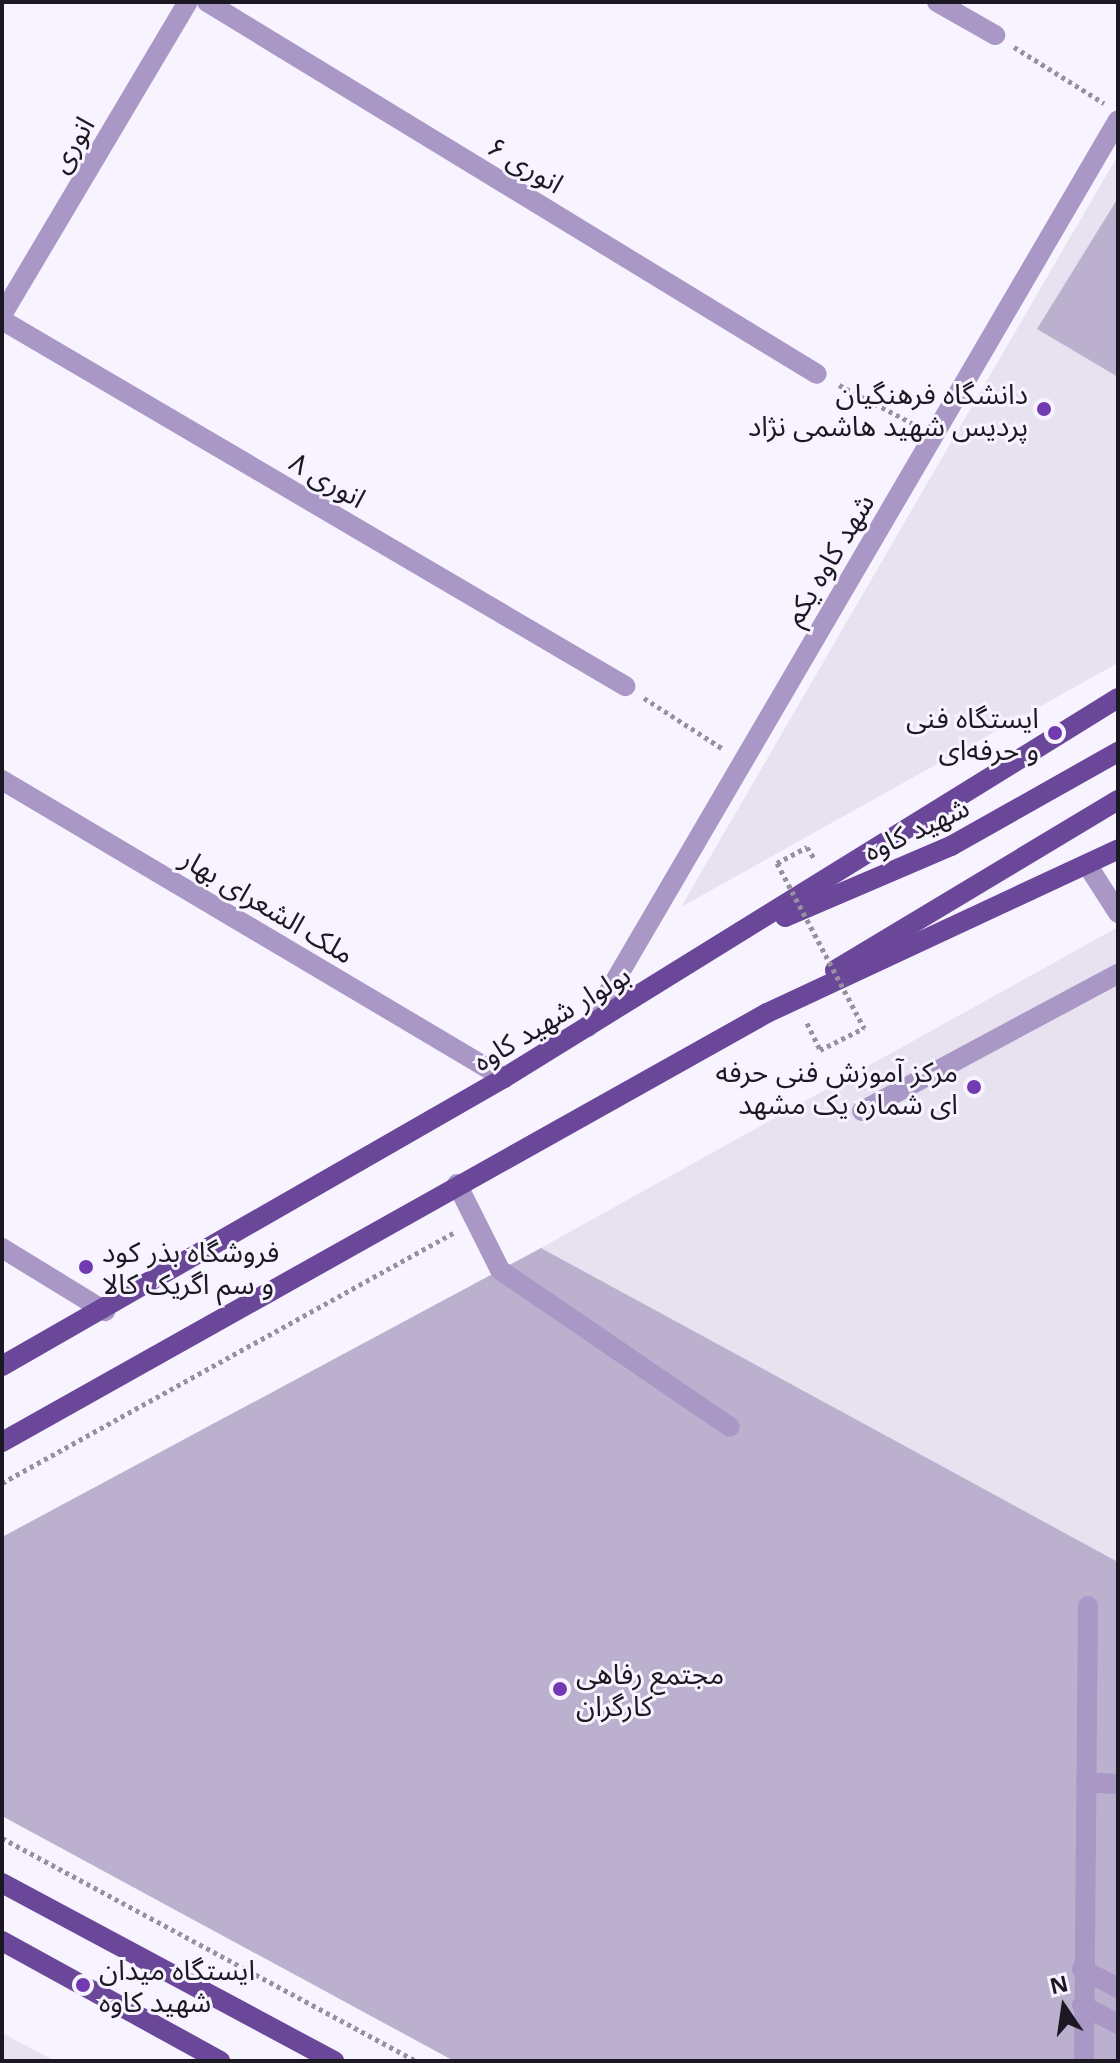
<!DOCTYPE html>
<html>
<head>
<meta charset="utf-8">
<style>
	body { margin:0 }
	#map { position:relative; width:1120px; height:2063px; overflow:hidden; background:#f7f3ff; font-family:"Open Sans","Noto Sans Arabic",sans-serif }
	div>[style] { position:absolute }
	.built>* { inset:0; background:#e7e2f0 }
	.building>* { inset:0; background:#bbb1ce }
	.path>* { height:5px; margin-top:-2.5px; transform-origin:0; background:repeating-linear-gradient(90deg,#96929d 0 4px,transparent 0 8px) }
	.minor>* { height:20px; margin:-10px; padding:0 10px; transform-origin:10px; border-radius:10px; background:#a997c6 }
	.major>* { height:20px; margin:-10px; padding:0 10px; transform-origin:10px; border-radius:10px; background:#6b479a }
	.path-bridge>* { height:5px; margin-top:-2.5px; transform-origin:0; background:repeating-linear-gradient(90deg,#96929d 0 4px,transparent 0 8px) }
	.dots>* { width:22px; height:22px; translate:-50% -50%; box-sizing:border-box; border:4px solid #f7f3ff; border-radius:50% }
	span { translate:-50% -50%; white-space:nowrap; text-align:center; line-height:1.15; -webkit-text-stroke:6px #f7f3ff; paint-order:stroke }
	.street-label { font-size:28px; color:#1c1823 }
	.poi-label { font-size:28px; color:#1c1823 }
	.right { translate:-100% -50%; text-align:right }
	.left { translate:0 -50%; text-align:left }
	.frame { position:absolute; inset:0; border:4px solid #1c1823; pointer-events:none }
	.north { position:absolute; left:1024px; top:1967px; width:80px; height:80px; -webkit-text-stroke:6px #f7f3ff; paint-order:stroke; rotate:347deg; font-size:22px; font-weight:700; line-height:32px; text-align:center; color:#1c1823 }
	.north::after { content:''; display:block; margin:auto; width:28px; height:36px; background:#1c1823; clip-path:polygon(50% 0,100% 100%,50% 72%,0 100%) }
</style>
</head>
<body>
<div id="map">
	<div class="built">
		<div style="clip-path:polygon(1118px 155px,1118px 663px,681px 907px)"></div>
		<div style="clip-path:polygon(1118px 927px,1118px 1562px,541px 1248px)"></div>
		<div style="clip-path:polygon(2px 2033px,55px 2061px,2px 2061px)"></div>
	</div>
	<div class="building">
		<div style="clip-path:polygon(1118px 198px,1118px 377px,1037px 329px)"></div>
		<div style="clip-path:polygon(541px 1248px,1118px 1562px,1118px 2061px,454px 2061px,2px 1816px,2px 1537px)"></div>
	</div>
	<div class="path">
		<div style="left:1014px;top:47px;width:106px;rotate:31.9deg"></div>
		<div style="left:839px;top:385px;width:82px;rotate:27.5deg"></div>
		<div style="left:644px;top:698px;width:94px;rotate:32.8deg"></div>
		<div style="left:777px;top:863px;width:34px;rotate:-28deg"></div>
		<div style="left:807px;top:847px;width:13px;rotate:58deg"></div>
		<div style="left:807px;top:1023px;width:30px;rotate:64deg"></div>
		<div style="left:820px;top:1050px;width:49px;rotate:-26.6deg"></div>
		<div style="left:2px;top:1483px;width:516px;rotate:-29deg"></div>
		<div style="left:2px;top:1838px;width:471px;rotate:28.3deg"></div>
	</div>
	<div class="minor">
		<div style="left:207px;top:2px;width:714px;rotate:31.38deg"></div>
		<div style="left:937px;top:2px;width:67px;rotate:29.6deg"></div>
		<div style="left:2px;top:315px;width:364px;rotate:-59.3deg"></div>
		<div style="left:2px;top:320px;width:723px;rotate:30.43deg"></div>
		<div style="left:2px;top:780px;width:584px;rotate:30.69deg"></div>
		<div style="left:1088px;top:866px;width:56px;rotate:57.4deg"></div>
		<div style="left:588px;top:1027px;width:1050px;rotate:-59.7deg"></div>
		<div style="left:862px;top:1111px;width:290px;rotate:-28.2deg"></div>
		<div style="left:457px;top:1184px;width:96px;rotate:63.4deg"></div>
		<div style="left:500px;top:1270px;width:278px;rotate:34.3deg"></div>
		<div style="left:2px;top:1248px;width:121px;rotate:31.5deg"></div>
		<div style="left:1086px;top:1782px;width:32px;rotate:4deg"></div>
		<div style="left:1082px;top:1969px;width:41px;rotate:27.8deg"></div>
		<div style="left:1082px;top:2005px;width:41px;rotate:27.8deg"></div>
		<div style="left:1084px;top:2061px;width:455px;rotate:-89.5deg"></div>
	</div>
	<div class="major">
		<div style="left:785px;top:917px;width:181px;rotate:-23.2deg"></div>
		<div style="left:951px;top:846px;width:192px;rotate:-29.4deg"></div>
		<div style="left:835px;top:970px;width:330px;rotate:-31deg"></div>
		<div style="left:2px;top:1366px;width:579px;rotate:-29.84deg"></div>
		<div style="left:504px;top:1078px;width:722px;rotate:-31.75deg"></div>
		<div style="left:2px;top:1442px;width:877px;rotate:-29.28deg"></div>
		<div style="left:767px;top:1013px;width:387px;rotate:-25deg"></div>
		<div style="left:2px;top:1883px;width:377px;rotate:28.2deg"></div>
		<div style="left:2px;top:1941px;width:249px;rotate:28.8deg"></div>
	</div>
	<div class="path-bridge">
		<div style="left:777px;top:863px;width:187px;rotate:62.2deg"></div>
	</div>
	<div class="dots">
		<div style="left:1044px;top:409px;background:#723ab1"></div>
		<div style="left:1055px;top:733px;background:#723ab1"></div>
		<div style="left:974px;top:1087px;background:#723ab1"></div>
		<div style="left:86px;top:1267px;background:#723ab1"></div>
		<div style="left:560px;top:1689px;background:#723ab1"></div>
		<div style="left:83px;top:1985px;background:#723ab1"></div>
	</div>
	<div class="street-label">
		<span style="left:71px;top:144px;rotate:-59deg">انوری</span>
		<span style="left:526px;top:164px;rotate:31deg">انوری ۶</span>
		<span style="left:328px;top:479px;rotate:30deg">انوری ۸</span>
		<span style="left:828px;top:559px;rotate:-59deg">شهد کاوه یکم</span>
		<span style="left:916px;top:828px;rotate:-25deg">شهید کاوه</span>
		<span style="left:268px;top:905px;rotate:31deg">ملک الشعرای بهار</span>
		<span style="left:551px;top:1017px;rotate:-31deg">بولوار شهید کاوه</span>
	</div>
	<div class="poi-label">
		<span class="right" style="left:1028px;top:409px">دانشگاه فرهنگیان<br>پردیس شهید هاشمی نژاد</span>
		<span class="right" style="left:1039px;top:733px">ایستگاه فنی<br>و حرفه‌ای</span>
		<span class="right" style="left:958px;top:1087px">مرکز آموزش فنی حرفه<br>ای شماره یک مشهد</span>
		<span class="left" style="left:102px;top:1267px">فروشگاه بذر کود<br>و سم اگریک کالا</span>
		<span class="left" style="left:576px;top:1689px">مجتمع رفاهی<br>کارگران</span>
		<span class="left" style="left:99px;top:1985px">ایستگاه میدان<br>شهید کاوه</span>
	</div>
	<div class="frame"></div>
	<div class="north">N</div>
</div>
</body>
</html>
